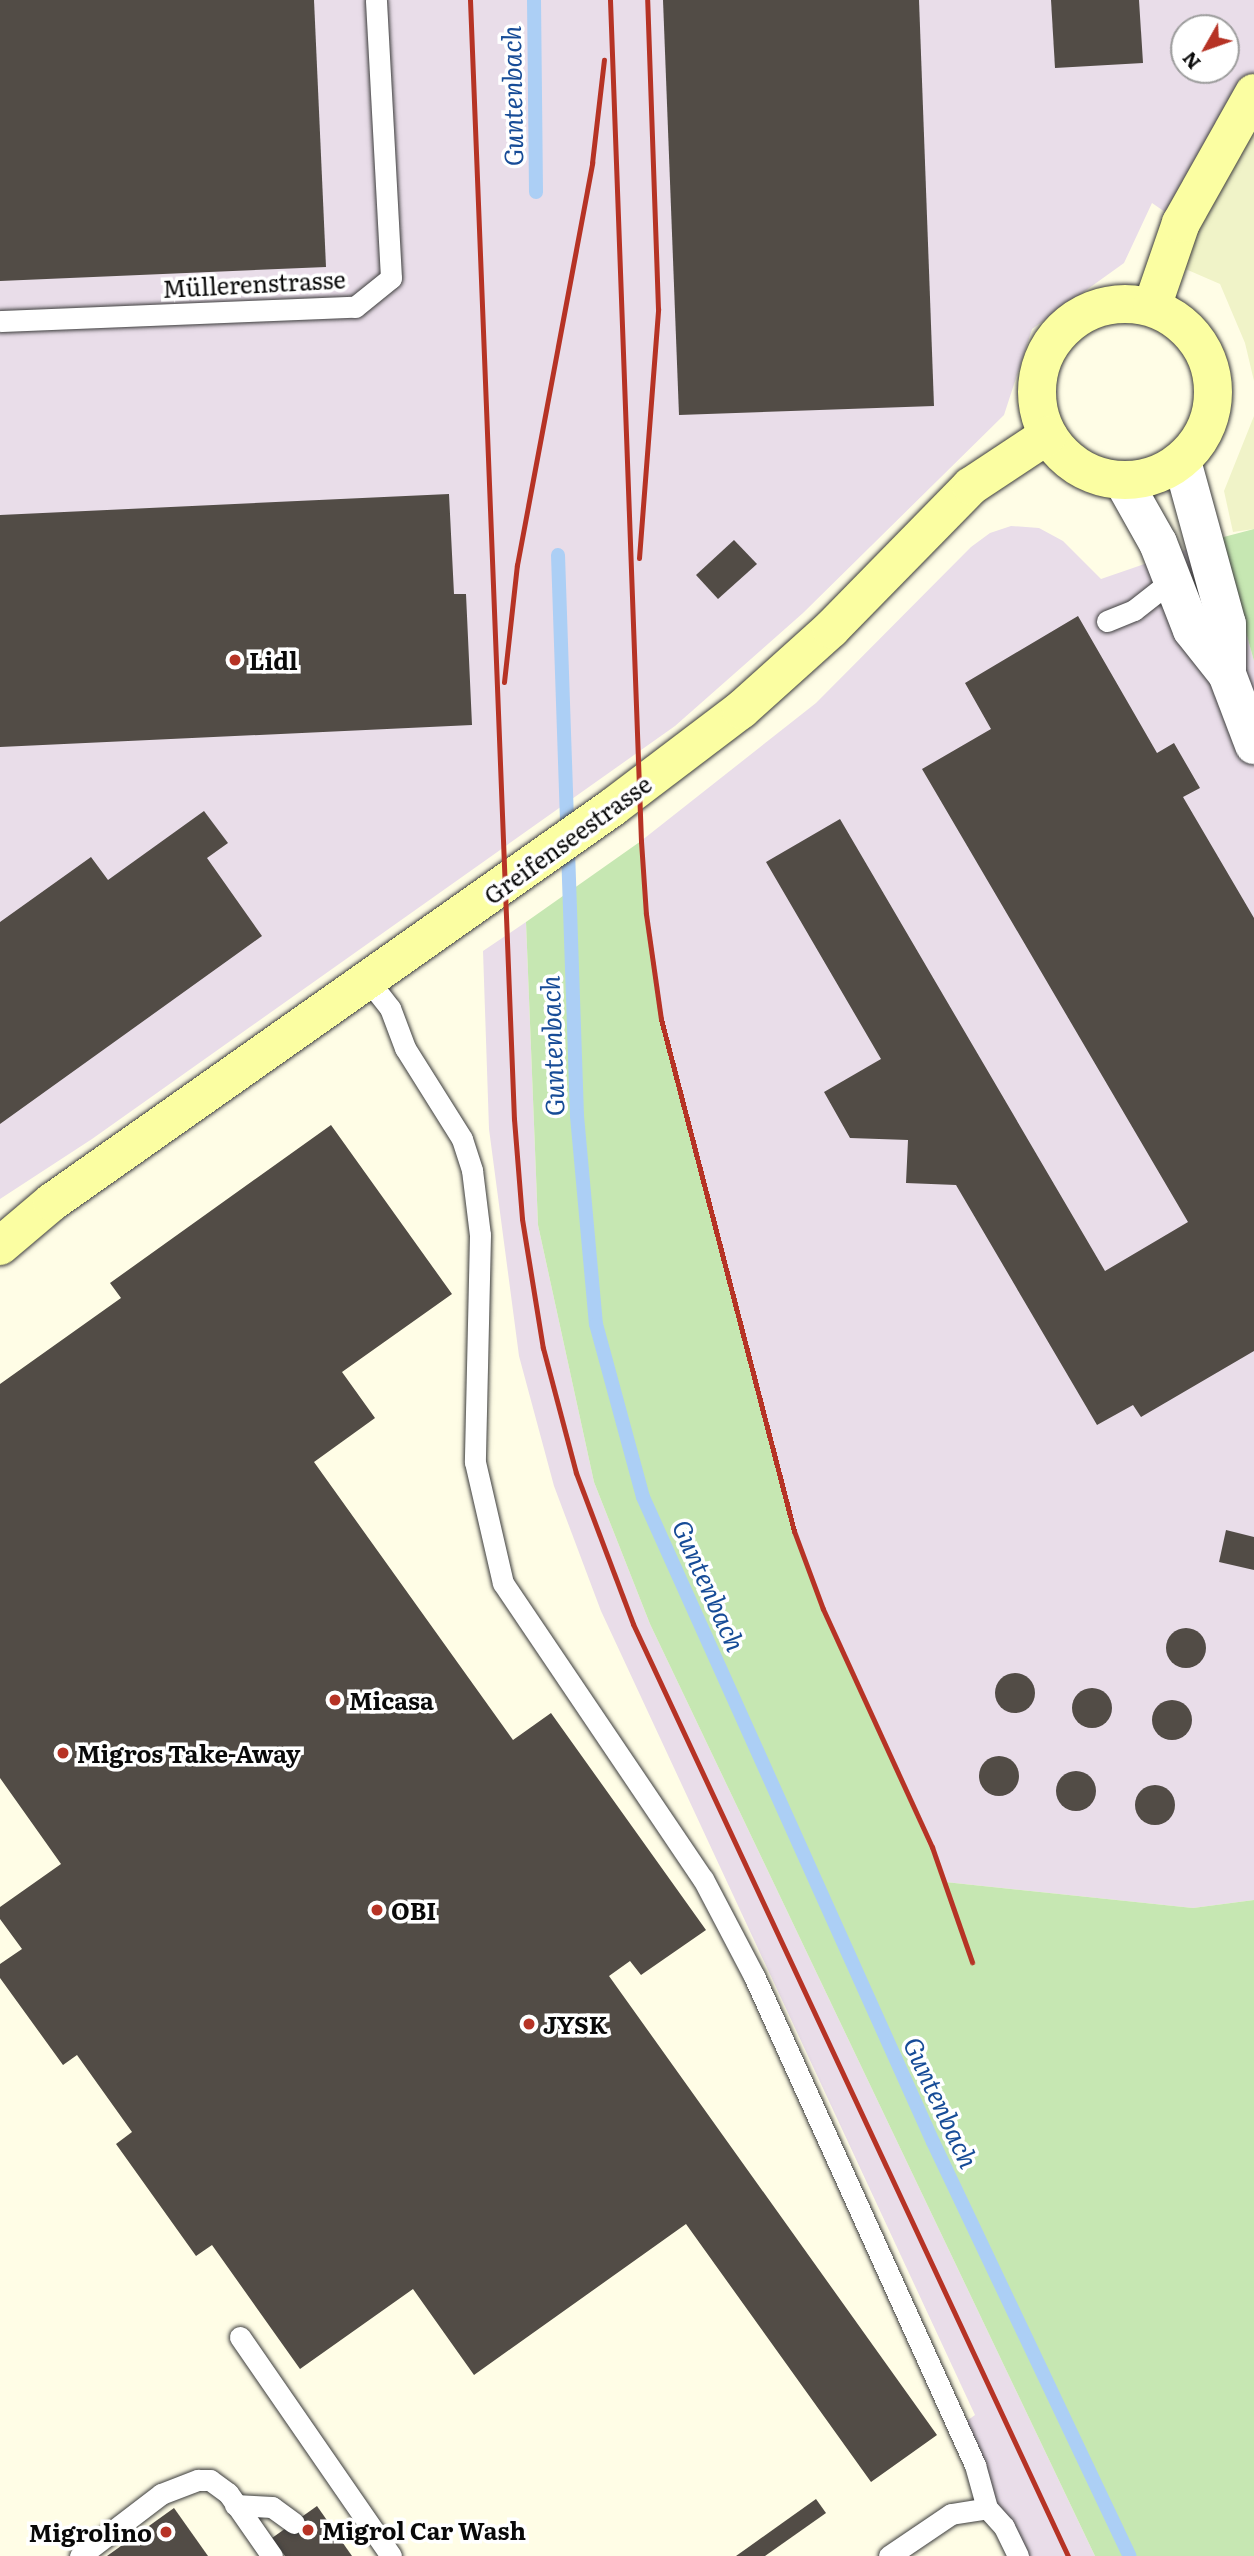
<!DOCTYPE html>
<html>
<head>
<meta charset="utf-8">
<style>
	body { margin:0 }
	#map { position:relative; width:1254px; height:2556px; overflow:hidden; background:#fffde6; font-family:Literata,serif }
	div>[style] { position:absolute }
	.industrial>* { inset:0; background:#e9dde9 }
	.farmland>* { inset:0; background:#f0f3c8 }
	.green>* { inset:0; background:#c6e7b2 }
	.stream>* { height:14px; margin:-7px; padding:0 7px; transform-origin:7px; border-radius:7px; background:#accff5 }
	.building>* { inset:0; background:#524c46 }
	.round { border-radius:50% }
	.roads { filter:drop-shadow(0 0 2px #3c3c3c) drop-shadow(0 0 2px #3c3c3c) }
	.lane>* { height:21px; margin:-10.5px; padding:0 10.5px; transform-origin:10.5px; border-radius:10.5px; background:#fff }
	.street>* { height:38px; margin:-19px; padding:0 19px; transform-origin:19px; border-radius:19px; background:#fff }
	.secondary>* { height:38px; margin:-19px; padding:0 19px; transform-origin:19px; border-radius:19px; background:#fbfea2 }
	.secondary>.ring { margin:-19px; padding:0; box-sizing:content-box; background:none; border:38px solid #fbfea2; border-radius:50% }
	.rail>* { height:5px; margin:-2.5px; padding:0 2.5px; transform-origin:2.5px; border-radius:2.5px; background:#b63325 }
	.dots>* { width:19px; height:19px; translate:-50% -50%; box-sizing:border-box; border:4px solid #fff; border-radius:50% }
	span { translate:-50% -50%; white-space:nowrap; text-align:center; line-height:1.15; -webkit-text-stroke:7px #fff; paint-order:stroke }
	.street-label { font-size:24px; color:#090909 }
	.poi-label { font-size:24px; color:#090909; font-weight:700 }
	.left { translate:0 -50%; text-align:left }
	.right { translate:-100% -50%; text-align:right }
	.water-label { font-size:26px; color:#174c97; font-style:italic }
	.north { position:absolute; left:1170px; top:14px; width:70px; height:70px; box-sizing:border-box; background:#fff; border:2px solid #9d9d9d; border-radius:50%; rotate:230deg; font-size:19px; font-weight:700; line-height:28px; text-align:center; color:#090909 }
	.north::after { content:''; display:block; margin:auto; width:24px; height:32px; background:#b63325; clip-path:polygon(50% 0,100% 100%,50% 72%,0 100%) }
</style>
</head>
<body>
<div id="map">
	<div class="industrial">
		<div style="clip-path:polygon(evenodd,0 0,1254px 0,1254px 95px,1181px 223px,1152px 203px,1124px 263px,1032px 329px,1004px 415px,803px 613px,675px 726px,92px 1139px,0 1199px,0 0,1184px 28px,1226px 28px,1226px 70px,1184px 70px,1184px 28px)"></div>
		<div style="clip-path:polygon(1011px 526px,1039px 528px,1063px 541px,1101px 579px,1220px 538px,1254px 661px,1254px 1900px,1193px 1908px,945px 1882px,823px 1609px,794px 1531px,677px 1089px,655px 986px,641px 841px,816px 703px,971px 547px,990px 533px)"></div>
		<div style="clip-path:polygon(526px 922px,538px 1225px,594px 1482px,650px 1624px,1095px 2556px,1018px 2556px,957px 2428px,975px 2415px,601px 1611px,554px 1486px,519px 1356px,489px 1129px,483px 951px)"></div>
	</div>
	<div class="farmland">
		<div style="clip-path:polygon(1254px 95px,1254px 381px,1245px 343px,1220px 284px,1167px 261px)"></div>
		<div style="clip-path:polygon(1254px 416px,1254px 529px,1233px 532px,1224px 491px)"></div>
	</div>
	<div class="green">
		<div style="clip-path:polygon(1254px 529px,1254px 661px,1220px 538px)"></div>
		<div style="clip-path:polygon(641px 841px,646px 914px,661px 1019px,794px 1531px,823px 1609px,945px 1882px,1193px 1908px,1254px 1900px,1254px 2556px,1095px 2556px,650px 1624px,594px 1482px,538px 1225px,526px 922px)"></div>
	</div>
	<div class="stream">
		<div style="left:534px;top:0;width:192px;rotate:89.4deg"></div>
		<div style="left:558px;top:555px;width:561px;rotate:88.06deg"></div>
		<div style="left:577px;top:1116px;width:209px;rotate:84.8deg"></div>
		<div style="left:596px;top:1324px;width:179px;rotate:74.8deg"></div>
		<div style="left:643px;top:1497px;width:707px;rotate:65.79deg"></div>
		<div style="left:933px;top:2142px;width:458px;rotate:64.6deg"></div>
	</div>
	<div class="building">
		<div style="clip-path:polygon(0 0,314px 0,326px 267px,0 281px)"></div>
		<div style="clip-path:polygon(663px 0,919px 0,934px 406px,679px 415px)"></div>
		<div style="clip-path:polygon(1051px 0,1139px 0,1143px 63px,1055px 68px)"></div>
		<div style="clip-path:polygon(449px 494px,454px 594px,466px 594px,472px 725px,0 747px,0 515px)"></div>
		<div style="clip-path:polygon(734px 540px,757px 564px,718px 599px,696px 575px)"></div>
		<div style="clip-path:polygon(1078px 616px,1157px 753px,1174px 743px,1200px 788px,1183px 797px,1254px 918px,1254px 1351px,1141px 1417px,1133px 1405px,1097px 1425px,956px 1185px,906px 1183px,908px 1140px,850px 1138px,824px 1092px,881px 1059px,766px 862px,840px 819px,1105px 1271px,1188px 1222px,922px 769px,991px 729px,965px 683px)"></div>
		<div style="clip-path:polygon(204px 811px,228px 843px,207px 858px,262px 936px,0 1124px,0 922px,91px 857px,108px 880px)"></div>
		<div style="clip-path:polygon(331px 1125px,452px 1294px,342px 1372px,375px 1418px,314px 1462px,513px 1740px,551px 1713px,706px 1930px,641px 1975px,630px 1961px,609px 1976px,937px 2435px,871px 2482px,686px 2224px,474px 2375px,413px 2289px,300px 2369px,212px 2245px,196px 2256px,116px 2144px,132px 2132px,77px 2055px,63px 2065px,0 1978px,0 1964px,22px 1949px,0 1919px,0 1907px,61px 1864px,0 1778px,0 1384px,121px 1298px,110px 1283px)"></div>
		<div style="clip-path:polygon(1226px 1530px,1254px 1537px,1254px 1570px,1219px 1562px)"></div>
		<div class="round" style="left:1166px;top:1628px;width:40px;height:40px"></div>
		<div class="round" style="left:995px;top:1673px;width:40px;height:40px"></div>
		<div class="round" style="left:1072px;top:1688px;width:40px;height:40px"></div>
		<div class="round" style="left:1152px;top:1700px;width:40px;height:40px"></div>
		<div class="round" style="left:979px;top:1756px;width:40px;height:40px"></div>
		<div class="round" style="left:1056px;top:1771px;width:40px;height:40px"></div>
		<div class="round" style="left:1135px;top:1785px;width:40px;height:40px"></div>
		<div style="clip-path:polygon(816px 2499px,826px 2513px,765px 2556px,736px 2556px)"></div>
		<div style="clip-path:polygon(317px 2506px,352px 2556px,285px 2556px,272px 2538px)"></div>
		<div style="clip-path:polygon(174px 2508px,208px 2556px,107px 2556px)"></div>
	</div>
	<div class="roads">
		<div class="lane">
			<div style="left:0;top:321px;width:355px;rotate:-2.3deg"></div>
			<div style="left:355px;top:307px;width:46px;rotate:-38.9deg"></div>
			<div style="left:391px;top:278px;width:278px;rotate:-93.1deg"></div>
			<div style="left:1107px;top:621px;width:29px;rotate:-22deg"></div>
			<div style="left:1134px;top:610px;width:47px;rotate:-38.1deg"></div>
			<div style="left:368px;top:980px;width:36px;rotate:52deg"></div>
			<div style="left:390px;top:1008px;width:43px;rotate:69.4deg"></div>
			<div style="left:405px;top:1048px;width:107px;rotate:57.9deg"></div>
			<div style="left:462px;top:1139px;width:33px;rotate:72deg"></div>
			<div style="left:472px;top:1170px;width:65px;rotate:83deg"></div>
			<div style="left:480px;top:1235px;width:227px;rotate:91.3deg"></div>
			<div style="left:475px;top:1462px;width:124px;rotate:77deg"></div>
			<div style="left:503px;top:1583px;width:357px;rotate:56deg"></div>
			<div style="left:703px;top:1879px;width:110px;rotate:62.3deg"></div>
			<div style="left:754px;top:1976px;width:537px;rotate:65.68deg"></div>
			<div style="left:975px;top:2465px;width:45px;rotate:74.4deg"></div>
			<div style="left:987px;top:2508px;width:25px;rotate:48deg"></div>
			<div style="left:1004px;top:2527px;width:32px;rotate:64deg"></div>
			<div style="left:240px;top:2337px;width:266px;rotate:55.4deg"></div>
			<div style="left:235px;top:2505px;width:37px;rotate:3deg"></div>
			<div style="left:272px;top:2507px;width:27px;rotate:36deg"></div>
			<div style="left:80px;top:2556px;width:102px;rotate:-37.4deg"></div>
			<div style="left:161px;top:2494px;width:40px;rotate:-21deg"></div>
			<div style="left:198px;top:2480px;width:12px"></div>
			<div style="left:210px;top:2480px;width:22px;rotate:36deg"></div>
			<div style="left:228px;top:2493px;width:77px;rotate:55.1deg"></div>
			<div style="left:889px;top:2556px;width:75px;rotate:-34.1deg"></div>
			<div style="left:951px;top:2514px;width:36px;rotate:-9deg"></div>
		</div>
		<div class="street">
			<div style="left:1182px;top:461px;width:169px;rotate:74.6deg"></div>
			<div style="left:1227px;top:624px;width:50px;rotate:90deg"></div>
			<div style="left:1123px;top:481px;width:71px;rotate:60.6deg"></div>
			<div style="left:1158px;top:543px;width:93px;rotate:68.7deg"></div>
			<div style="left:1192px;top:630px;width:56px;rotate:51.5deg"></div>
			<div style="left:1227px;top:674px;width:76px;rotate:69.2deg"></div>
		</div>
		<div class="secondary">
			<div class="ring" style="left:1037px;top:304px;width:138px;height:138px"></div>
			<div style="left:1152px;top:307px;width:89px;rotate:-71deg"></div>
			<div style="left:1181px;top:223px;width:149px;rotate:-60.7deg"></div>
			<div style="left:0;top:1246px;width:68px;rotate:-40.2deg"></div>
			<div style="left:52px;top:1202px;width:686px;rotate:-35.15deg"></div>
			<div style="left:613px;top:807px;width:161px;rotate:-37.2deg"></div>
			<div style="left:741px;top:710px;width:121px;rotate:-42deg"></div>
			<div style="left:831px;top:629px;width:200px;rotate:-45.6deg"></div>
			<div style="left:971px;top:486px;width:92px;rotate:-33.5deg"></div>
		</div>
	</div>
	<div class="rail">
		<div style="left:470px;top:0;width:1120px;rotate:87.75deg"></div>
		<div style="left:514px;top:1119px;width:100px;rotate:85.4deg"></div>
		<div style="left:522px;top:1219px;width:131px;rotate:80.8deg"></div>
		<div style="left:543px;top:1348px;width:129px;rotate:75.2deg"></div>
		<div style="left:576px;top:1473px;width:161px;rotate:69.3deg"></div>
		<div style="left:633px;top:1624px;width:1029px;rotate:64.98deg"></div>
		<div style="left:610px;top:0;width:842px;rotate:87.89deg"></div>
		<div style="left:641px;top:841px;width:73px;rotate:86.1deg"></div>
		<div style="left:646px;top:914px;width:106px;rotate:81.9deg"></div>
		<div style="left:661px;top:1019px;width:529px;rotate:75.44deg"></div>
		<div style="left:794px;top:1531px;width:83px;rotate:69.6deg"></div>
		<div style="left:823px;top:1609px;width:262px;rotate:65.4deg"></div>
		<div style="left:932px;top:1847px;width:122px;rotate:70.8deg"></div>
		<div style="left:639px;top:558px;width:250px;rotate:-85.6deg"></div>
		<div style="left:658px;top:309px;width:309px;rotate:-92deg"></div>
		<div style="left:504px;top:682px;width:118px;rotate:-83.7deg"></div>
		<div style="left:517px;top:565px;width:409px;rotate:-79.4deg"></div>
		<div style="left:592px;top:163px;width:104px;rotate:-83.4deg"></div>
	</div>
	<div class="dots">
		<div style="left:235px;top:660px;background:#b63325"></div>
		<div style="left:335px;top:1700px;background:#b63325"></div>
		<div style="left:63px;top:1753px;background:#b63325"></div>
		<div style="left:377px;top:1910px;background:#b63325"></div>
		<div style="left:529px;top:2024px;background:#b63325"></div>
		<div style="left:308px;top:2530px;background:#b63325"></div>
		<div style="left:166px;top:2532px;background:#b63325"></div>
	</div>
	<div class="street-label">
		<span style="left:254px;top:283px;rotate:-3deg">Müllerenstrasse</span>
		<span style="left:567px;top:839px;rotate:-36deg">Greifenseestrasse</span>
	</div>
	<div class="poi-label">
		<span class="left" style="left:249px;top:660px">Lidl</span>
		<span class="left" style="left:349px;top:1700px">Micasa</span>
		<span class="left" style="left:77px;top:1753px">Migros Take-Away</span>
		<span class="left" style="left:391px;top:1910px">OBI</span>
		<span class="left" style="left:543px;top:2024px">JYSK</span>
		<span class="left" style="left:322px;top:2530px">Migrol Car Wash</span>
		<span class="right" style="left:152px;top:2532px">Migrolino</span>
	</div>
	<div class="water-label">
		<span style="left:511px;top:96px;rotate:-91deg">Guntenbach</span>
		<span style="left:551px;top:1046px;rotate:-92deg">Guntenbach</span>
		<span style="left:710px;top:1585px;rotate:66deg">Guntenbach</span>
		<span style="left:942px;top:2102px;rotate:65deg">Guntenbach</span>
	</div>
	<div class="north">N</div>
</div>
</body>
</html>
